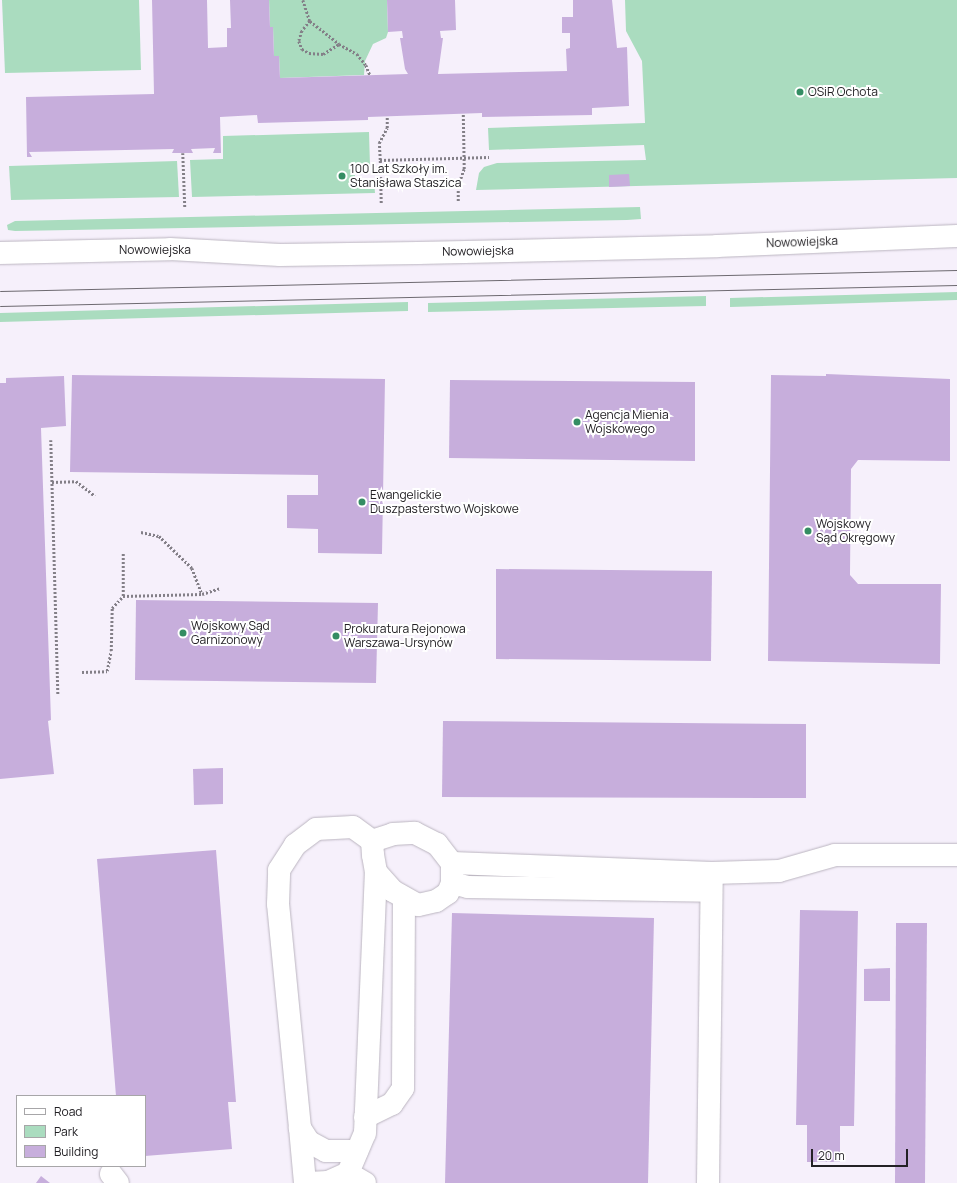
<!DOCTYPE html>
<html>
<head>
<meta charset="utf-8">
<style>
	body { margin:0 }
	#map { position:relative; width:957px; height:1183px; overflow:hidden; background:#f6f0fb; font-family:Manrope,sans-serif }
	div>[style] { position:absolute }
	.green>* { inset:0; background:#aadcbf }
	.building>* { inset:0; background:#c7aedc }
	.path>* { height:2.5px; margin-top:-1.25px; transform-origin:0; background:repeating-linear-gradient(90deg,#837f87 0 2px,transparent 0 4px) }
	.roads { filter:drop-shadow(0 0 1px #bbb5c0) drop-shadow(0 0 1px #bbb5c0) }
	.minor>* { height:22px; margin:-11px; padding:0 11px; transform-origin:11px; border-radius:11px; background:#fff }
	.tram>* { height:1px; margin:-0.5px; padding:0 0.5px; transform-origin:0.5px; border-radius:0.5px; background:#6d6970 }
	.dots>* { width:11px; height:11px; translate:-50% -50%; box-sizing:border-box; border:2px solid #fff; border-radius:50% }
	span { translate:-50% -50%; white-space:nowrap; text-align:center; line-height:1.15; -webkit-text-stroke:4px #fff; paint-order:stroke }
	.poi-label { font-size:12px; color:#232125 }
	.left { translate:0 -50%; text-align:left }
	.street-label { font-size:12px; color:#232125 }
	.legend { position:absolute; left:16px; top:1095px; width:130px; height:72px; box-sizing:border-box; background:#fff; border:1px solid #a7a6a8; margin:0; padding:5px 7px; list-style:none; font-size:12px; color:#232125 }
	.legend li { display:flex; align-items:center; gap:8px; height:20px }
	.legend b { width:20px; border:1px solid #a7a6a8 }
	.scale { position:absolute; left:811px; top:1149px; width:97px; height:18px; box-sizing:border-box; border:2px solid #232125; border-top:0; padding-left:5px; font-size:12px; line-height:14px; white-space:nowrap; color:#232125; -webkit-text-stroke:3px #fff; paint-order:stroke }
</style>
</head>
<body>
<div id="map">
	<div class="green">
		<div style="clip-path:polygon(2px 0,139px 0,141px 70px,5px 73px)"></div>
		<div style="clip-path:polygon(269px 0,387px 0,388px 32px,386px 38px,373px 44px,365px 61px,364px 75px,280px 78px,279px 56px,274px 56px,273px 27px,270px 27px)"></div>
		<div style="clip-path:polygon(625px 0,957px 0,957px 178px,476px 190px,479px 173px,484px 167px,497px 163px,646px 160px,644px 145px,489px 150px,488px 128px,645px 123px,642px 61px,626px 31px)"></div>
		<div style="clip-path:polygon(369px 132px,370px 166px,355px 167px,355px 180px,374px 180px,375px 193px,192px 197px,190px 160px,223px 159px,223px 136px)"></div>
		<div style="clip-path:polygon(177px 161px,179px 197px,11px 200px,9px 166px)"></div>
		<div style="clip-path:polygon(640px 207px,641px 219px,627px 220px,15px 231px,8px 230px,7px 225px,15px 221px)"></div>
		<div style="clip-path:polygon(957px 292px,957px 300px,730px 307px,730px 298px)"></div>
		<div style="clip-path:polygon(706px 296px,706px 306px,428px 312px,428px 303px)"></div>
		<div style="clip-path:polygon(408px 302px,408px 311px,0 322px,0 313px)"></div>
	</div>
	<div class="building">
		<div style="clip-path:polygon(152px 0,207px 0,208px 48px,227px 47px,227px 28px,231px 28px,230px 0,269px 0,270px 27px,273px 27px,274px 56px,279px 56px,280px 78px,408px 74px,405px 69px,400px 38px,403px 38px,402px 31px,388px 32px,387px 0,455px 0,456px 30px,440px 31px,441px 38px,443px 38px,438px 74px,567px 71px,566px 49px,570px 48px,570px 33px,562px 33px,562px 17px,573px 17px,573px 0,612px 0,617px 48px,627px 47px,629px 106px,592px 108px,592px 115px,482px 117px,482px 113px,368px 117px,368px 120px,258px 123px,257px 115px,220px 117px,221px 153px,213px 153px,215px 148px,191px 149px,193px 153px,172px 153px,174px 149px,29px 152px,32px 157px,27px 157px,26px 97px,154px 94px)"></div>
		<div style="clip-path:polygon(629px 174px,630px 186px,609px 187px,609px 175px)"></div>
		<div style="clip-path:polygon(826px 374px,950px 379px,950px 461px,858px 460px,851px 469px,850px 575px,858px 584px,941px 584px,940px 664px,768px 661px,771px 375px,826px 376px)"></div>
		<div style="clip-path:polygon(72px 375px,385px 379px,382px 554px,318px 553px,318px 529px,287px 528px,287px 495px,318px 495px,318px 475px,70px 472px)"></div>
		<div style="clip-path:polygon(64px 376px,66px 426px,41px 428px,51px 720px,48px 721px,54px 774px,0 779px,0 383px,6px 383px,6px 378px)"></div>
		<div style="clip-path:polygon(450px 380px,695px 382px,695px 461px,449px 458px)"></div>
		<div style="clip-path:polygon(496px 569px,712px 571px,711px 661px,496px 659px)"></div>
		<div style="clip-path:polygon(136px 600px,378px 603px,376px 683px,135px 680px)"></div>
		<div style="clip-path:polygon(443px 721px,806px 724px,806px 798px,442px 797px)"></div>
		<div style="clip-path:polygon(223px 768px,223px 804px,194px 805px,193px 769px)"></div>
		<div style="clip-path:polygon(216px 850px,236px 1102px,228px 1102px,232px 1149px,145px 1156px,145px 1096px,116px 1096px,97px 859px)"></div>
		<div style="clip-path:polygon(800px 910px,858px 911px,854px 1126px,840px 1126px,840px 1162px,807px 1162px,807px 1125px,796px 1125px)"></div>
		<div style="clip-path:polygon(452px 913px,654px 918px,648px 1183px,445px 1183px)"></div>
		<div style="clip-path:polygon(896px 923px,927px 923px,925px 1183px,895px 1183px)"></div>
		<div style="clip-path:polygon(890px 968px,890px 1001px,864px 1001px,864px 969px)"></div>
		<div style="clip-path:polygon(41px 1176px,50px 1183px,36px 1183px)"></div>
	</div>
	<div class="path">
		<div style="left:303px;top:0;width:22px;rotate:72deg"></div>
		<div style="left:310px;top:21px;width:13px;rotate:129deg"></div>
		<div style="left:302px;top:31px;width:10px;rotate:107deg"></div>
		<div style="left:299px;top:41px;width:9px;rotate:69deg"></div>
		<div style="left:302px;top:49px;width:8px;rotate:30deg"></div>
		<div style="left:309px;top:53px;width:14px;rotate:4deg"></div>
		<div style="left:323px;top:54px;width:19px;rotate:-32deg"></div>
		<div style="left:339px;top:44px;width:21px;rotate:29deg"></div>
		<div style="left:357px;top:54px;width:14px;rotate:51deg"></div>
		<div style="left:366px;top:65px;width:11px;rotate:68deg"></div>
		<div style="left:310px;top:21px;width:37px;rotate:38deg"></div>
		<div style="left:183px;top:153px;width:55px;rotate:87.9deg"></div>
		<div style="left:380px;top:160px;width:17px;rotate:-93deg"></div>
		<div style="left:379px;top:143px;width:17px;rotate:-62deg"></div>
		<div style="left:387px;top:128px;width:12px;rotate:-90deg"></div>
		<div style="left:458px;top:201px;width:15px;rotate:-90deg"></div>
		<div style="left:458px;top:186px;width:18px;rotate:-71deg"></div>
		<div style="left:464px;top:169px;width:56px;rotate:-91deg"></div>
		<div style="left:381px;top:203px;width:43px;rotate:-91.3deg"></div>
		<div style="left:380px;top:160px;width:109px;rotate:-1.6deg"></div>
		<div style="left:51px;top:440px;width:255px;rotate:88.4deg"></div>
		<div style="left:52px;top:482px;width:24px;rotate:-2deg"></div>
		<div style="left:76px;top:481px;width:24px;rotate:38deg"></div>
		<div style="left:141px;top:532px;width:18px;rotate:13deg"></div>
		<div style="left:159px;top:536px;width:46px;rotate:44.1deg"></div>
		<div style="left:192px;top:568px;width:28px;rotate:69deg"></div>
		<div style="left:123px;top:596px;width:43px;rotate:-90deg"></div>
		<div style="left:82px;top:672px;width:25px;rotate:-2deg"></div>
		<div style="left:107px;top:671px;width:20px;rotate:-79deg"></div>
		<div style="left:111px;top:651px;width:43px;rotate:-88.7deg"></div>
		<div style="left:112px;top:608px;width:16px;rotate:-47deg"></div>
		<div style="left:123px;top:596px;width:79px;rotate:-1.5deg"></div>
		<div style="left:202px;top:594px;width:19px;rotate:-18deg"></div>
	</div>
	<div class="roads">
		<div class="minor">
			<div style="left:0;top:253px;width:170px;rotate:-1.3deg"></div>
			<div style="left:170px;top:249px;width:110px;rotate:3.1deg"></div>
			<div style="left:280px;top:255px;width:138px;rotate:-0.8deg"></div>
			<div style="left:418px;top:253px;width:299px;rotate:-1.3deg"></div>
			<div style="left:717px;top:246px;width:240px;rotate:-2.4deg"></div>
			<div style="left:415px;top:833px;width:25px;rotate:27deg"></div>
			<div style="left:437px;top:844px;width:24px;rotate:52deg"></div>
			<div style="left:452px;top:863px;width:20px;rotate:90deg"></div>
			<div style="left:452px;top:883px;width:11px;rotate:112deg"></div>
			<div style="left:448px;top:893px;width:14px;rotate:146deg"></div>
			<div style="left:436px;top:901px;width:18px;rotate:167deg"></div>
			<div style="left:418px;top:905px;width:29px;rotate:-151deg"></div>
			<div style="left:393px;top:891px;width:25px;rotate:-132deg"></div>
			<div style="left:376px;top:872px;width:17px;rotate:-100deg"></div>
			<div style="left:373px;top:855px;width:14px;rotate:-94deg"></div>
			<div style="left:372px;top:841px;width:22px;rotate:-18deg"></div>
			<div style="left:393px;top:834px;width:22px;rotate:-3deg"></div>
			<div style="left:452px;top:863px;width:260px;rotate:2.2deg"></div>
			<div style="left:452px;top:883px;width:16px;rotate:14deg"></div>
			<div style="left:468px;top:887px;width:243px;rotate:0.9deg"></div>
			<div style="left:365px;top:1117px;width:30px;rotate:-26deg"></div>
			<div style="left:392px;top:1104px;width:19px;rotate:-55deg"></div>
			<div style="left:403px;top:1088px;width:189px;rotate:-89.7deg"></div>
			<div style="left:300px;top:1128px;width:55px;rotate:84.8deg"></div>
			<div style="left:357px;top:1151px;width:31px;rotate:180deg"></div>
			<div style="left:326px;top:1151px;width:19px;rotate:-152deg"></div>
			<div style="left:309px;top:1142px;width:17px;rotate:-123deg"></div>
			<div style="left:300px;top:1128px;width:225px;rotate:-95.6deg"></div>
			<div style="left:278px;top:904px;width:34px;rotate:-88deg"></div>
			<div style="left:279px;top:870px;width:30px;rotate:-57deg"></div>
			<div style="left:295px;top:845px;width:26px;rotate:-37deg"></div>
			<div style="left:316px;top:829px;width:37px;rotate:-3deg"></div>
			<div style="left:353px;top:827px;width:24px;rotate:36deg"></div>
			<div style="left:111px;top:1174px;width:11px;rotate:52deg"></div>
			<div style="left:308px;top:1183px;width:20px;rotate:-3deg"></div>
			<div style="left:328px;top:1182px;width:22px;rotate:-24deg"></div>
			<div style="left:365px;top:1183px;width:20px;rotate:-150deg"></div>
			<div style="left:348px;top:1173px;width:43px;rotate:-67deg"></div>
			<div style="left:365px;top:1133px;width:261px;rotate:-87.6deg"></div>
			<div style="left:708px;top:1183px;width:310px;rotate:-89.3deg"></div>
			<div style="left:712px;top:873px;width:67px;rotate:-1.7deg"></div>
			<div style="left:779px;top:871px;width:58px;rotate:-15.9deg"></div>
			<div style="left:835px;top:855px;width:122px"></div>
		</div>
	</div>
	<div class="tram">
		<div style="left:0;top:291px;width:957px;rotate:-1.26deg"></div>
		<div style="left:0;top:306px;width:957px;rotate:-1.26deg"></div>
	</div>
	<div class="dots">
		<div style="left:800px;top:92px;background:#348d63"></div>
		<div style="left:342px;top:176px;background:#348d63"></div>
		<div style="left:577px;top:422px;background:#348d63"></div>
		<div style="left:362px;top:502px;background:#348d63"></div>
		<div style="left:808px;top:531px;background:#348d63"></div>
		<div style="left:183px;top:633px;background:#348d63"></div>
		<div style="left:336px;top:636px;background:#348d63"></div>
	</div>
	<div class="poi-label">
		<span class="left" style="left:808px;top:92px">OSiR Ochota</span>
		<span class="left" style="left:350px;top:176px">100 Lat Szkoły im.<br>Stanisława Staszica</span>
		<span class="left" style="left:585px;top:422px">Agencja Mienia<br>Wojskowego</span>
		<span class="left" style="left:370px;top:502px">Ewangelickie<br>Duszpasterstwo Wojskowe</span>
		<span class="left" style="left:816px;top:531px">Wojskowy<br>Sąd Okręgowy</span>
		<span class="left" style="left:191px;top:633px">Wojskowy Sąd<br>Garnizonowy</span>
		<span class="left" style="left:344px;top:636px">Prokuratura Rejonowa<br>Warszawa-Ursynów</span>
	</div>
	<div class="street-label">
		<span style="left:802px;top:242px;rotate:-2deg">Nowowiejska</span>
		<span style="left:155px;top:250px">Nowowiejska</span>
		<span style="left:478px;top:251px;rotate:-1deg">Nowowiejska</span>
	</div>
	<ul class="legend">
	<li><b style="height:5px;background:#fff"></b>Road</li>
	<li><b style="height:11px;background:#aadcbf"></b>Park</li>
	<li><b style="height:11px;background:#c7aedc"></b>Building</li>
	</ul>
	<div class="scale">20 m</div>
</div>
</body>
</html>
